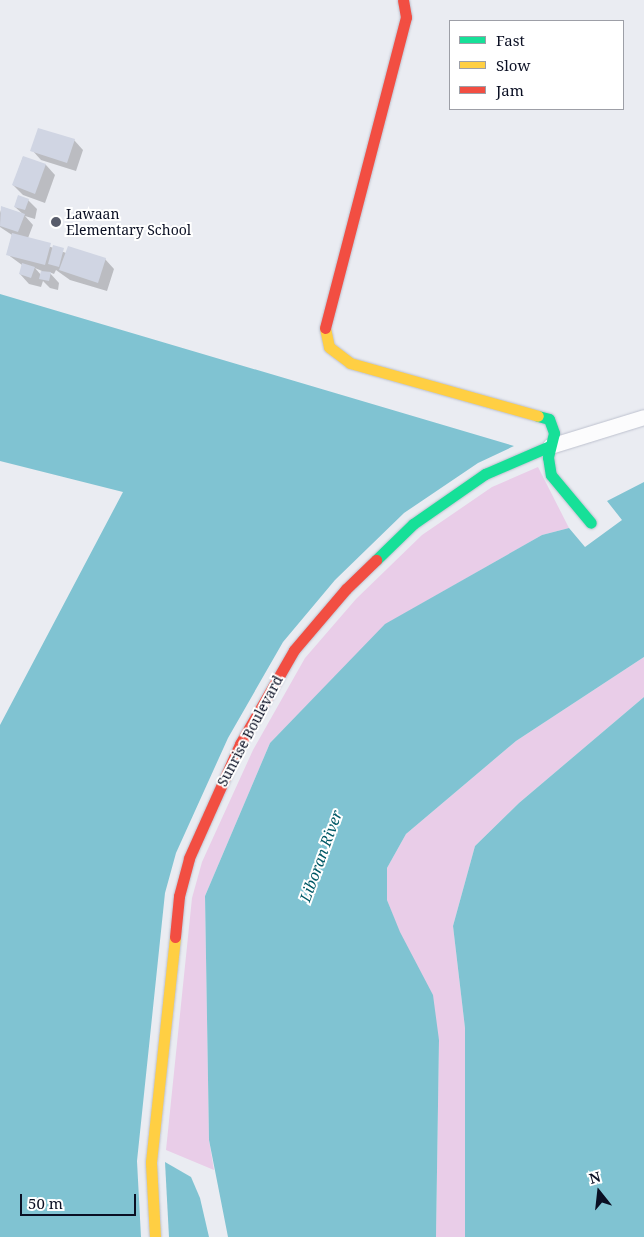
<!DOCTYPE html>
<html>
<head>
<meta charset="utf-8">
<style>
	body { margin:0 }
	#map { position:relative; width:644px; height:1237px; overflow:hidden; background:#eaecf2; font-family:"Noto Serif",serif }
	div>[style] { position:absolute }
	.green>* { inset:0; background:#e9cde8 }
	.water>* { inset:0; background:#80c3d2 }
	.shadow>* { inset:0; background:#0003 }
	.building>* { inset:0; background:#d0d5e3 }
	.roads { filter:drop-shadow(0 0 1px #bdc1ce) drop-shadow(0 0 1px #bdc1ce) }
	.street>* { height:15px; margin:-7.5px; padding:0 7.5px; transform-origin:7.5px; border-radius:7.5px; background:#fcfcfd }
	.fast>* { height:11px; margin:-5.5px; padding:0 5.5px; transform-origin:5.5px; border-radius:5.5px; background:#16e098 }
	.slow>* { height:11px; margin:-5.5px; padding:0 5.5px; transform-origin:5.5px; border-radius:5.5px; background:#ffcf43 }
	.jam>* { height:11px; margin:-5.5px; padding:0 5.5px; transform-origin:5.5px; border-radius:5.5px; background:#f24e42 }
	.dots>* { width:14px; height:14px; translate:-50% -50%; box-sizing:border-box; border:2px solid #fff; border-radius:50% }
	span { translate:-50% -50%; white-space:nowrap; text-align:center; line-height:1.15; -webkit-text-stroke:4px #fff; paint-order:stroke }
	.poi-label { font-size:14px; color:#0a0f23 }
	.left { translate:0 -50%; text-align:left }
	.street-label { font-size:14px; color:#0a0f23 }
	.water-label { font-size:15px; color:#015966; font-style:italic }
	.legend { position:absolute; left:449px; top:20px; width:175px; height:90px; box-sizing:border-box; background:#fff; border:1px solid #9d9fa7; margin:0; padding:6px 9px; list-style:none; font-size:15px; color:#0a0f23 }
	.legend li { display:flex; align-items:center; gap:10px; height:25px }
	.legend b { width:25px; border:1px solid #9d9fa7 }
	.north { position:absolute; left:574px; top:1167px; width:50px; height:50px; -webkit-text-stroke:4px #fff; paint-order:stroke; rotate:344deg; font-size:14px; font-weight:700; line-height:20px; text-align:center; color:#0a0f23 }
	.north::after { content:''; display:block; margin:auto; width:18px; height:22px; background:#0a0f23; clip-path:polygon(50% 0,100% 100%,50% 72%,0 100%) }
	.scale { position:absolute; left:20px; top:1194px; width:116px; height:22px; box-sizing:border-box; border:2px solid #0a0f23; border-top:0; padding-left:6px; font-size:15px; line-height:18px; white-space:nowrap; color:#0a0f23; -webkit-text-stroke:4px #fff; paint-order:stroke }
</style>
</head>
<body>
<div id="map">
	<div class="green">
		<div style="clip-path:polygon(538px 467px,569px 528px,542px 535px,386px 624px,270px 743px,205px 896px,209px 1140px,214px 1170px,166px 1150px,192px 898px,202px 862px,253px 750px,305px 658px,356px 599px,422px 535px,492px 487px)"></div>
		<div style="clip-path:polygon(644px 657px,644px 697px,519px 803px,475px 846px,453px 926px,465px 1028px,465px 1237px,436px 1237px,439px 1040px,387px 900px,387px 868px,406px 834px,516px 741px)"></div>
	</div>
	<div class="water">
		<div style="clip-path:polygon(0 294px,514px 446px,478px 463px,404px 513px,335px 580px,283px 642px,228px 738px,176px 853px,165px 893px,137px 1161px,141px 1237px,0 1237px,0 725px,123px 492px,0 461px)"></div>
		<div style="clip-path:polygon(644px 482px,644px 657px,516px 741px,406px 834px,387px 868px,387px 900px,400px 932px,433px 995px,439px 1040px,436px 1237px,228px 1237px,209px 1140px,205px 896px,270px 743px,385px 624px,542px 535px,569px 528px,585px 547px,622px 520px,607px 501px)"></div>
		<div style="clip-path:polygon(644px 697px,644px 1237px,465px 1237px,465px 1028px,453px 926px,475px 846px,519px 803px)"></div>
		<div style="clip-path:polygon(165px 1162px,191px 1177px,200px 1198px,209px 1237px,169px 1237px)"></div>
	</div>
	<div class="shadow">
		<div style="clip-path:polygon(74px 140px,83px 150px,76px 171px,41px 160px,32px 150px)"></div>
		<div style="clip-path:polygon(23px 157px,46px 165px,55px 175px,45px 203px,23px 195px,13px 185px)"></div>
		<div style="clip-path:polygon(evenodd,28px 200px,37px 209px,35px 219px,25px 216px,33px 225px,28px 238px,66px 253px,105px 259px,114px 269px,107px 291px,70px 280px,56px 270px,54px 274px,49px 272px,59px 283px,58px 290px,50px 288px,43px 281px,41px 287px,29px 284px,20px 274px,22px 265px,7px 254px,12px 235px,0 227px,0 213px,2px 207px,24px 215px,15px 207px,28px 200px,35px 268px,42px 271px,41px 275px,35px 268px)"></div>
	</div>
	<div class="building">
		<div style="clip-path:polygon(38px 128px,75px 139px,67px 163px,30px 151px)"></div>
		<div style="clip-path:polygon(23px 156px,46px 164px,35px 194px,12px 185px)"></div>
		<div style="clip-path:polygon(18px 195px,29px 199px,25px 210px,14px 207px)"></div>
		<div style="clip-path:polygon(1px 206px,25px 214px,18px 232px,0 226px)"></div>
		<div style="clip-path:polygon(12px 233px,51px 243px,45px 265px,6px 255px)"></div>
		<div style="clip-path:polygon(53px 245px,64px 248px,59px 267px,48px 264px)"></div>
		<div style="clip-path:polygon(68px 246px,106px 258px,98px 283px,59px 270px)"></div>
		<div style="clip-path:polygon(22px 263px,35px 267px,31px 278px,19px 274px)"></div>
		<div style="clip-path:polygon(41px 271px,51px 272px,49px 281px,39px 279px)"></div>
	</div>
	<div class="roads">
		<div class="street">
			<div style="left:550px;top:446px;width:98px;rotate:-17.1deg"></div>
		</div>
		<div class="fast">
			<div style="left:538px;top:416px;width:11px;rotate:15deg"></div>
			<div style="left:549px;top:419px;width:15px;rotate:70deg"></div>
			<div style="left:554px;top:433px;width:25px;rotate:104deg"></div>
			<div style="left:548px;top:457px;width:18px;rotate:81deg"></div>
			<div style="left:551px;top:475px;width:62px;rotate:50.2deg"></div>
			<div style="left:376px;top:560px;width:52px;rotate:-44.2deg"></div>
			<div style="left:413px;top:524px;width:88px;rotate:-34.8deg"></div>
			<div style="left:485px;top:474px;width:71px;rotate:-23.3deg"></div>
		</div>
		<div class="slow">
			<div style="left:325px;top:328px;width:19px;rotate:78deg"></div>
			<div style="left:329px;top:347px;width:26px;rotate:37deg"></div>
			<div style="left:350px;top:363px;width:195px;rotate:15.7deg"></div>
			<div style="left:155px;top:1237px;width:75px;rotate:-93.1deg"></div>
			<div style="left:151px;top:1162px;width:226px;rotate:-83.9deg"></div>
		</div>
		<div class="jam">
			<div style="left:325px;top:328px;width:321px;rotate:-75.4deg"></div>
			<div style="left:406px;top:17px;width:17px;rotate:-100deg"></div>
			<div style="left:175px;top:937px;width:41px;rotate:-84.4deg"></div>
			<div style="left:179px;top:896px;width:39px;rotate:-75deg"></div>
			<div style="left:189px;top:858px;width:125px;rotate:-65.9deg"></div>
			<div style="left:240px;top:744px;width:108px;rotate:-60.1deg"></div>
			<div style="left:294px;top:650px;width:80px;rotate:-49.6deg"></div>
			<div style="left:346px;top:589px;width:42px;rotate:-44deg"></div>
		</div>
	</div>
	<div class="dots">
		<div style="left:56px;top:222px;background:#585c6b"></div>
	</div>
	<div class="poi-label">
		<span class="left" style="left:66px;top:222px">Lawaan<br>Elementary School</span>
	</div>
	<div class="street-label">
		<span style="left:250px;top:731px;rotate:-62deg">Sunrise Boulevard</span>
	</div>
	<div class="water-label">
		<span style="left:321px;top:856px;rotate:-70deg">Liboran River</span>
	</div>
	<ul class="legend">
	<li><b style="height:6px;background:#16e098"></b>Fast</li>
	<li><b style="height:6px;background:#ffcf43"></b>Slow</li>
	<li><b style="height:6px;background:#f24e42"></b>Jam</li>
	</ul>
	<div class="north">N</div>
	<div class="scale">50 m</div>
</div>
</body>
</html>
